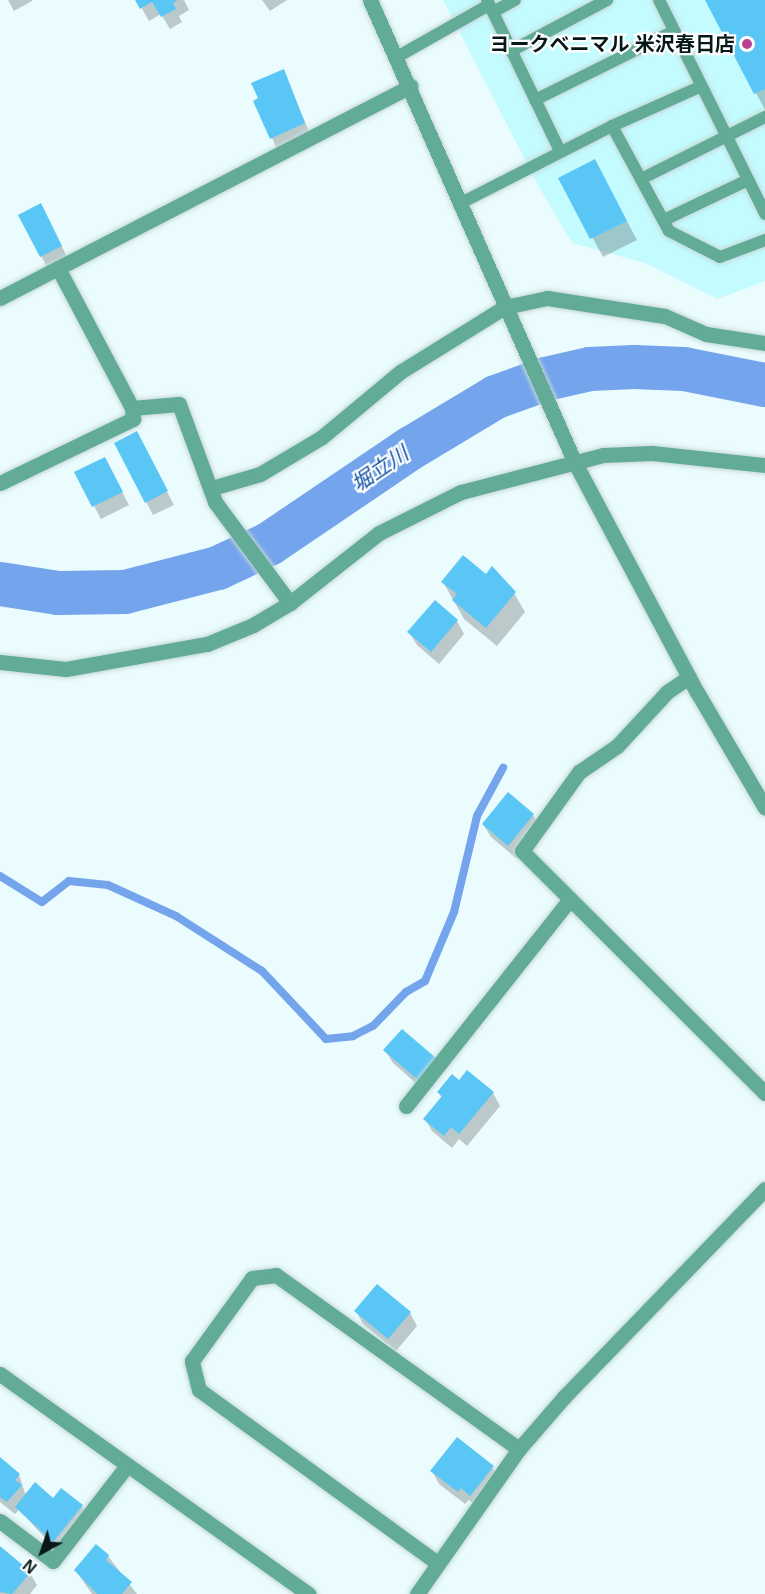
<!DOCTYPE html>
<html>
<head>
<meta charset="utf-8">
<style>
	body { margin:0 }
	#map { position:relative; width:765px; height:1594px; overflow:hidden; background:#eafcfd; font-family:Helvetica,"Noto Sans JP",sans-serif }
	div>[style] { position:absolute }
	.built>* { inset:0; background:#c3fbff }
	.shadow>* { inset:0; background:#0003 }
	.stream>* { height:8px; margin:-4px; padding:0 4px; transform-origin:4px; border-radius:4px; background:#73a4ec }
	.river>* { height:44px; margin:-22px; padding:0 22px; transform-origin:22px; border-radius:22px; background:#73a4ec }
	.building>* { inset:0; background:#5ac6f5 }
	.roads { filter:drop-shadow(0 0 2px #c6d8d9) drop-shadow(0 0 2px #c6d8d9) }
	.service>* { height:12px; margin:-6px; padding:0 6px; transform-origin:6px; border-radius:6px; background:#62ab96 }
	.minor>* { height:15px; margin:-7.5px; padding:0 7.5px; transform-origin:7.5px; border-radius:7.5px; background:#62ab96 }
	.dots>* { width:16px; height:16px; translate:-50% -50%; box-sizing:border-box; border:3px solid #fff; border-radius:50% }
	span { translate:-50% -50%; white-space:nowrap; text-align:center; line-height:1.15; -webkit-text-stroke:4.5px #fff; paint-order:stroke }
	.poi-label { font-size:20px; color:#071819; font-weight:700 }
	.right { translate:-100% -50%; text-align:right }
	.water-label { font-size:21px; color:#1051a4; font-style:italic }
	.north { position:absolute; left:12px; top:1522px; width:60px; height:60px; -webkit-text-stroke:4px #fff; paint-order:stroke; rotate:220deg; font-size:16px; font-weight:700; line-height:24px; text-align:center; color:#071819 }
	.north::after { content:''; display:block; margin:auto; width:21px; height:27px; background:#071819; clip-path:polygon(50% 0,100% 100%,50% 72%,0 100%) }
</style>
</head>
<body>
<div id="map">
	<div class="built">
		<div style="clip-path:polygon(443px 0,765px 0,765px 281px,717px 299px,645px 263px,572px 243px,538px 185px)"></div>
	</div>
	<div class="shadow">
		<div style="clip-path:polygon(8px 0,32px 0,32px 1px,14px 11px)"></div>
		<div style="clip-path:polygon(137px 0,184px 0,189px 10px,179px 16px,182px 22px,170px 29px,161px 14px,149px 21px)"></div>
		<div style="clip-path:polygon(262px 0,287px 0,270px 11px)"></div>
		<div style="clip-path:polygon(707px 0,765px 0,765px 110px,756px 93px)"></div>
		<div style="clip-path:polygon(283px 71px,311px 136px,278px 151px,255px 102px)"></div>
		<div style="clip-path:polygon(560px 178px,605px 180px,637px 240px,603px 257px)"></div>
		<div style="clip-path:polygon(20px 215px,48px 218px,68px 259px,48px 269px)"></div>
		<div style="clip-path:polygon(116px 444px,143px 446px,174px 505px,153px 515px)"></div>
		<div style="clip-path:polygon(111px 471px,129px 505px,101px 519px,76px 472px)"></div>
		<div style="clip-path:polygon(486px 576px,514px 593px,525px 612px,497px 646px,464px 619px,443px 582px)"></div>
		<div style="clip-path:polygon(457px 621px,464px 634px,439px 664px,417px 645px,409px 632px)"></div>
		<div style="clip-path:polygon(509px 794px,533px 815px,541px 828px,516px 858px,491px 837px,483px 824px)"></div>
		<div style="clip-path:polygon(402px 1031px,426px 1092px,393px 1063px,385px 1050px)"></div>
		<div style="clip-path:polygon(467px 1072px,493px 1093px,500px 1106px,467px 1146px,459px 1139px,452px 1148px,432px 1131px,425px 1119px,442px 1098px,438px 1092px,459px 1082px)"></div>
		<div style="clip-path:polygon(377px 1286px,410px 1313px,417px 1326px,396px 1351px,363px 1324px,356px 1311px)"></div>
		<div style="clip-path:polygon(0 1459px,19px 1475px,26px 1496px,82px 1506px,89px 1519px,60px 1554px,19px 1510px,15px 1514px,0 1502px)"></div>
		<div style="clip-path:polygon(492px 1467px,500px 1480px,478px 1507px,469px 1500px,465px 1504px,439px 1484px,432px 1471px)"></div>
		<div style="clip-path:polygon(96px 1546px,108px 1556px,137px 1594px,92px 1594px,76px 1571px)"></div>
		<div style="clip-path:polygon(0 1548px,30px 1573px,37px 1585px,30px 1594px,0 1594px)"></div>
	</div>
	<div class="stream">
		<div style="left:0;top:876px;width:49px;rotate:31.8deg"></div>
		<div style="left:42px;top:902px;width:34px;rotate:-38deg"></div>
		<div style="left:69px;top:881px;width:39px;rotate:6deg"></div>
		<div style="left:108px;top:885px;width:75px;rotate:24.5deg"></div>
		<div style="left:176px;top:916px;width:102px;rotate:32.6deg"></div>
		<div style="left:262px;top:971px;width:93px;rotate:46.7deg"></div>
		<div style="left:326px;top:1039px;width:27px;rotate:-6deg"></div>
		<div style="left:353px;top:1036px;width:22px;rotate:-27deg"></div>
		<div style="left:373px;top:1026px;width:47px;rotate:-45.9deg"></div>
		<div style="left:406px;top:992px;width:22px;rotate:-30deg"></div>
		<div style="left:425px;top:981px;width:75px;rotate:-67.2deg"></div>
		<div style="left:454px;top:912px;width:99px;rotate:-76.5deg"></div>
		<div style="left:477px;top:816px;width:55px;rotate:-61.6deg"></div>
	</div>
	<div class="river">
		<div style="left:0;top:584px;width:59px;rotate:8.8deg"></div>
		<div style="left:58px;top:593px;width:67px;rotate:-0.9deg"></div>
		<div style="left:125px;top:592px;width:96px;rotate:-14.5deg"></div>
		<div style="left:218px;top:568px;width:56px;rotate:-25.2deg"></div>
		<div style="left:269px;top:544px;width:171px;rotate:-34.1deg"></div>
		<div style="left:411px;top:448px;width:99px;rotate:-31deg"></div>
		<div style="left:496px;top:397px;width:53px;rotate:-19.8deg"></div>
		<div style="left:546px;top:379px;width:45px;rotate:-12.8deg"></div>
		<div style="left:590px;top:369px;width:44px;rotate:-2.6deg"></div>
		<div style="left:634px;top:367px;width:50px;rotate:2.3deg"></div>
		<div style="left:684px;top:369px;width:83px;rotate:11.2deg"></div>
	</div>
	<div class="building">
		<div style="clip-path:polygon(135px 0,178px 0,173px 3px,176px 9px,161px 17px,152px 2px,140px 9px)"></div>
		<div style="clip-path:polygon(705px 0,765px 0,765px 89px,754px 94px)"></div>
		<div style="clip-path:polygon(284px 69px,305px 123px,270px 139px,253px 101px,258px 98px,251px 83px)"></div>
		<div style="clip-path:polygon(595px 159px,627px 221px,590px 239px,558px 178px)"></div>
		<div style="clip-path:polygon(41px 203px,62px 246px,40px 257px,18px 215px)"></div>
		<div style="clip-path:polygon(137px 431px,168px 491px,145px 503px,114px 443px)"></div>
		<div style="clip-path:polygon(105px 457px,123px 492px,92px 507px,74px 472px)"></div>
		<div style="clip-path:polygon(463px 555px,486px 574px,492px 566px,516px 592px,486px 628px,452px 600px,457px 594px,441px 582px)"></div>
		<div style="clip-path:polygon(435px 600px,458px 620px,431px 652px,407px 632px)"></div>
		<div style="clip-path:polygon(508px 792px,534px 814px,508px 846px,482px 824px)"></div>
		<div style="clip-path:polygon(402px 1029px,436px 1058px,418px 1080px,383px 1050px)"></div>
		<div style="clip-path:polygon(467px 1070px,494px 1092px,459px 1134px,451px 1127px,444px 1136px,423px 1119px,442px 1096px,437px 1092px,452px 1074px,459px 1080px)"></div>
		<div style="clip-path:polygon(377px 1284px,411px 1312px,388px 1339px,354px 1311px)"></div>
		<div style="clip-path:polygon(457px 1437px,494px 1466px,470px 1496px,461px 1488px,458px 1492px,430px 1471px)"></div>
		<div style="clip-path:polygon(0 1457px,20px 1474px,15px 1480px,22px 1485px,7px 1502px,0 1497px)"></div>
		<div style="clip-path:polygon(35px 1482px,53px 1498px,61px 1488px,83px 1505px,53px 1542px,15px 1507px)"></div>
		<div style="clip-path:polygon(96px 1544px,109px 1555px,106px 1560px,132px 1582px,122px 1594px,97px 1594px,74px 1570px)"></div>
		<div style="clip-path:polygon(0 1546px,31px 1572px,12px 1594px,0 1592px)"></div>
	</div>
	<div class="roads">
		<div class="service">
			<div style="left:487px;top:0;width:168px;rotate:64.2deg"></div>
			<div style="left:659px;top:0;width:239px;rotate:63.6deg"></div>
			<div style="left:493px;top:12px;width:25px;rotate:-29deg"></div>
			<div style="left:511px;top:51px;width:109px;rotate:-28deg"></div>
			<div style="left:397px;top:57px;width:106px;rotate:-29.5deg"></div>
			<div style="left:535px;top:100px;width:155px;rotate:-26.4deg"></div>
			<div style="left:612px;top:126px;width:98px;rotate:-24deg"></div>
			<div style="left:641px;top:179px;width:139px;rotate:-26.6deg"></div>
			<div style="left:461px;top:203px;width:169px;rotate:-27deg"></div>
			<div style="left:612px;top:126px;width:119px;rotate:61.5deg"></div>
			<div style="left:669px;top:231px;width:57px;rotate:27deg"></div>
			<div style="left:720px;top:257px;width:48px;rotate:-20.7deg"></div>
			<div style="left:664px;top:220px;width:93px;rotate:-25.5deg"></div>
		</div>
		<div class="minor">
			<div style="left:370px;top:0;width:506px;rotate:66.12deg"></div>
			<div style="left:575px;top:463px;width:259px;rotate:62deg"></div>
			<div style="left:697px;top:692px;width:134px;rotate:59.6deg"></div>
			<div style="left:58px;top:268px;width:158px;rotate:62.1deg"></div>
			<div style="left:132px;top:408px;width:47px;rotate:-4.9deg"></div>
			<div style="left:179px;top:404px;width:104px;rotate:69.8deg"></div>
			<div style="left:215px;top:502px;width:126px;rotate:53.4deg"></div>
			<div style="left:0;top:298px;width:462px;rotate:-27.3deg"></div>
			<div style="left:0;top:483px;width:148px;rotate:-25.7deg"></div>
			<div style="left:133px;top:419px;width:11px;rotate:-95deg"></div>
			<div style="left:212px;top:488px;width:50px;rotate:-16.3deg"></div>
			<div style="left:260px;top:474px;width:72px;rotate:-30.8deg"></div>
			<div style="left:322px;top:437px;width:102px;rotate:-39.8deg"></div>
			<div style="left:400px;top:372px;width:123px;rotate:-31.8deg"></div>
			<div style="left:505px;top:307px;width:43px;rotate:-12.1deg"></div>
			<div style="left:547px;top:298px;width:119px;rotate:8.7deg"></div>
			<div style="left:665px;top:316px;width:45px;rotate:23.7deg"></div>
			<div style="left:706px;top:334px;width:60px;rotate:8.7deg"></div>
			<div style="left:0;top:662px;width:66px;rotate:6.1deg"></div>
			<div style="left:66px;top:669px;width:143px;rotate:-10.1deg"></div>
			<div style="left:207px;top:644px;width:50px;rotate:-22.4deg"></div>
			<div style="left:253px;top:625px;width:43px;rotate:-30.7deg"></div>
			<div style="left:290px;top:603px;width:113px;rotate:-38.2deg"></div>
			<div style="left:379px;top:533px;width:92px;rotate:-26.6deg"></div>
			<div style="left:461px;top:492px;width:147px;rotate:-14.6deg"></div>
			<div style="left:603px;top:455px;width:49px;rotate:-2.3deg"></div>
			<div style="left:652px;top:453px;width:114px;rotate:6.1deg"></div>
			<div style="left:689px;top:677px;width:27px;rotate:146deg"></div>
			<div style="left:667px;top:692px;width:74px;rotate:132.8deg"></div>
			<div style="left:617px;top:746px;width:46px;rotate:145.6deg"></div>
			<div style="left:579px;top:772px;width:97px;rotate:125.8deg"></div>
			<div style="left:522px;top:851px;width:343px;rotate:44.9deg"></div>
			<div style="left:406px;top:1106px;width:264px;rotate:-51.6deg"></div>
			<div style="left:0;top:1374px;width:379px;rotate:35.5deg"></div>
			<div style="left:0;top:1521px;width:66px;rotate:37deg"></div>
			<div style="left:53px;top:1561px;width:119px;rotate:-52.2deg"></div>
			<div style="left:436px;top:1562px;width:293px;rotate:-144deg"></div>
			<div style="left:199px;top:1390px;width:30px;rotate:-104deg"></div>
			<div style="left:192px;top:1361px;width:102px;rotate:-54.1deg"></div>
			<div style="left:252px;top:1278px;width:24px;rotate:-7deg"></div>
			<div style="left:276px;top:1275px;width:299px;rotate:35.6deg"></div>
			<div style="left:417px;top:1594px;width:177px;rotate:-54.9deg"></div>
			<div style="left:519px;top:1449px;width:69px;rotate:-49.1deg"></div>
			<div style="left:564px;top:1397px;width:289px;rotate:-46deg"></div>
		</div>
	</div>
	<div class="dots">
		<div style="left:747px;top:44px;background:#b94194"></div>
	</div>
	<div class="poi-label">
		<span class="right" style="left:735px;top:44px">ヨークベニマル 米沢春日店</span>
	</div>
	<div class="water-label">
		<span style="left:380px;top:469px;rotate:-34deg">堀立川</span>
	</div>
	<div class="north">N</div>
</div>
</body>
</html>
